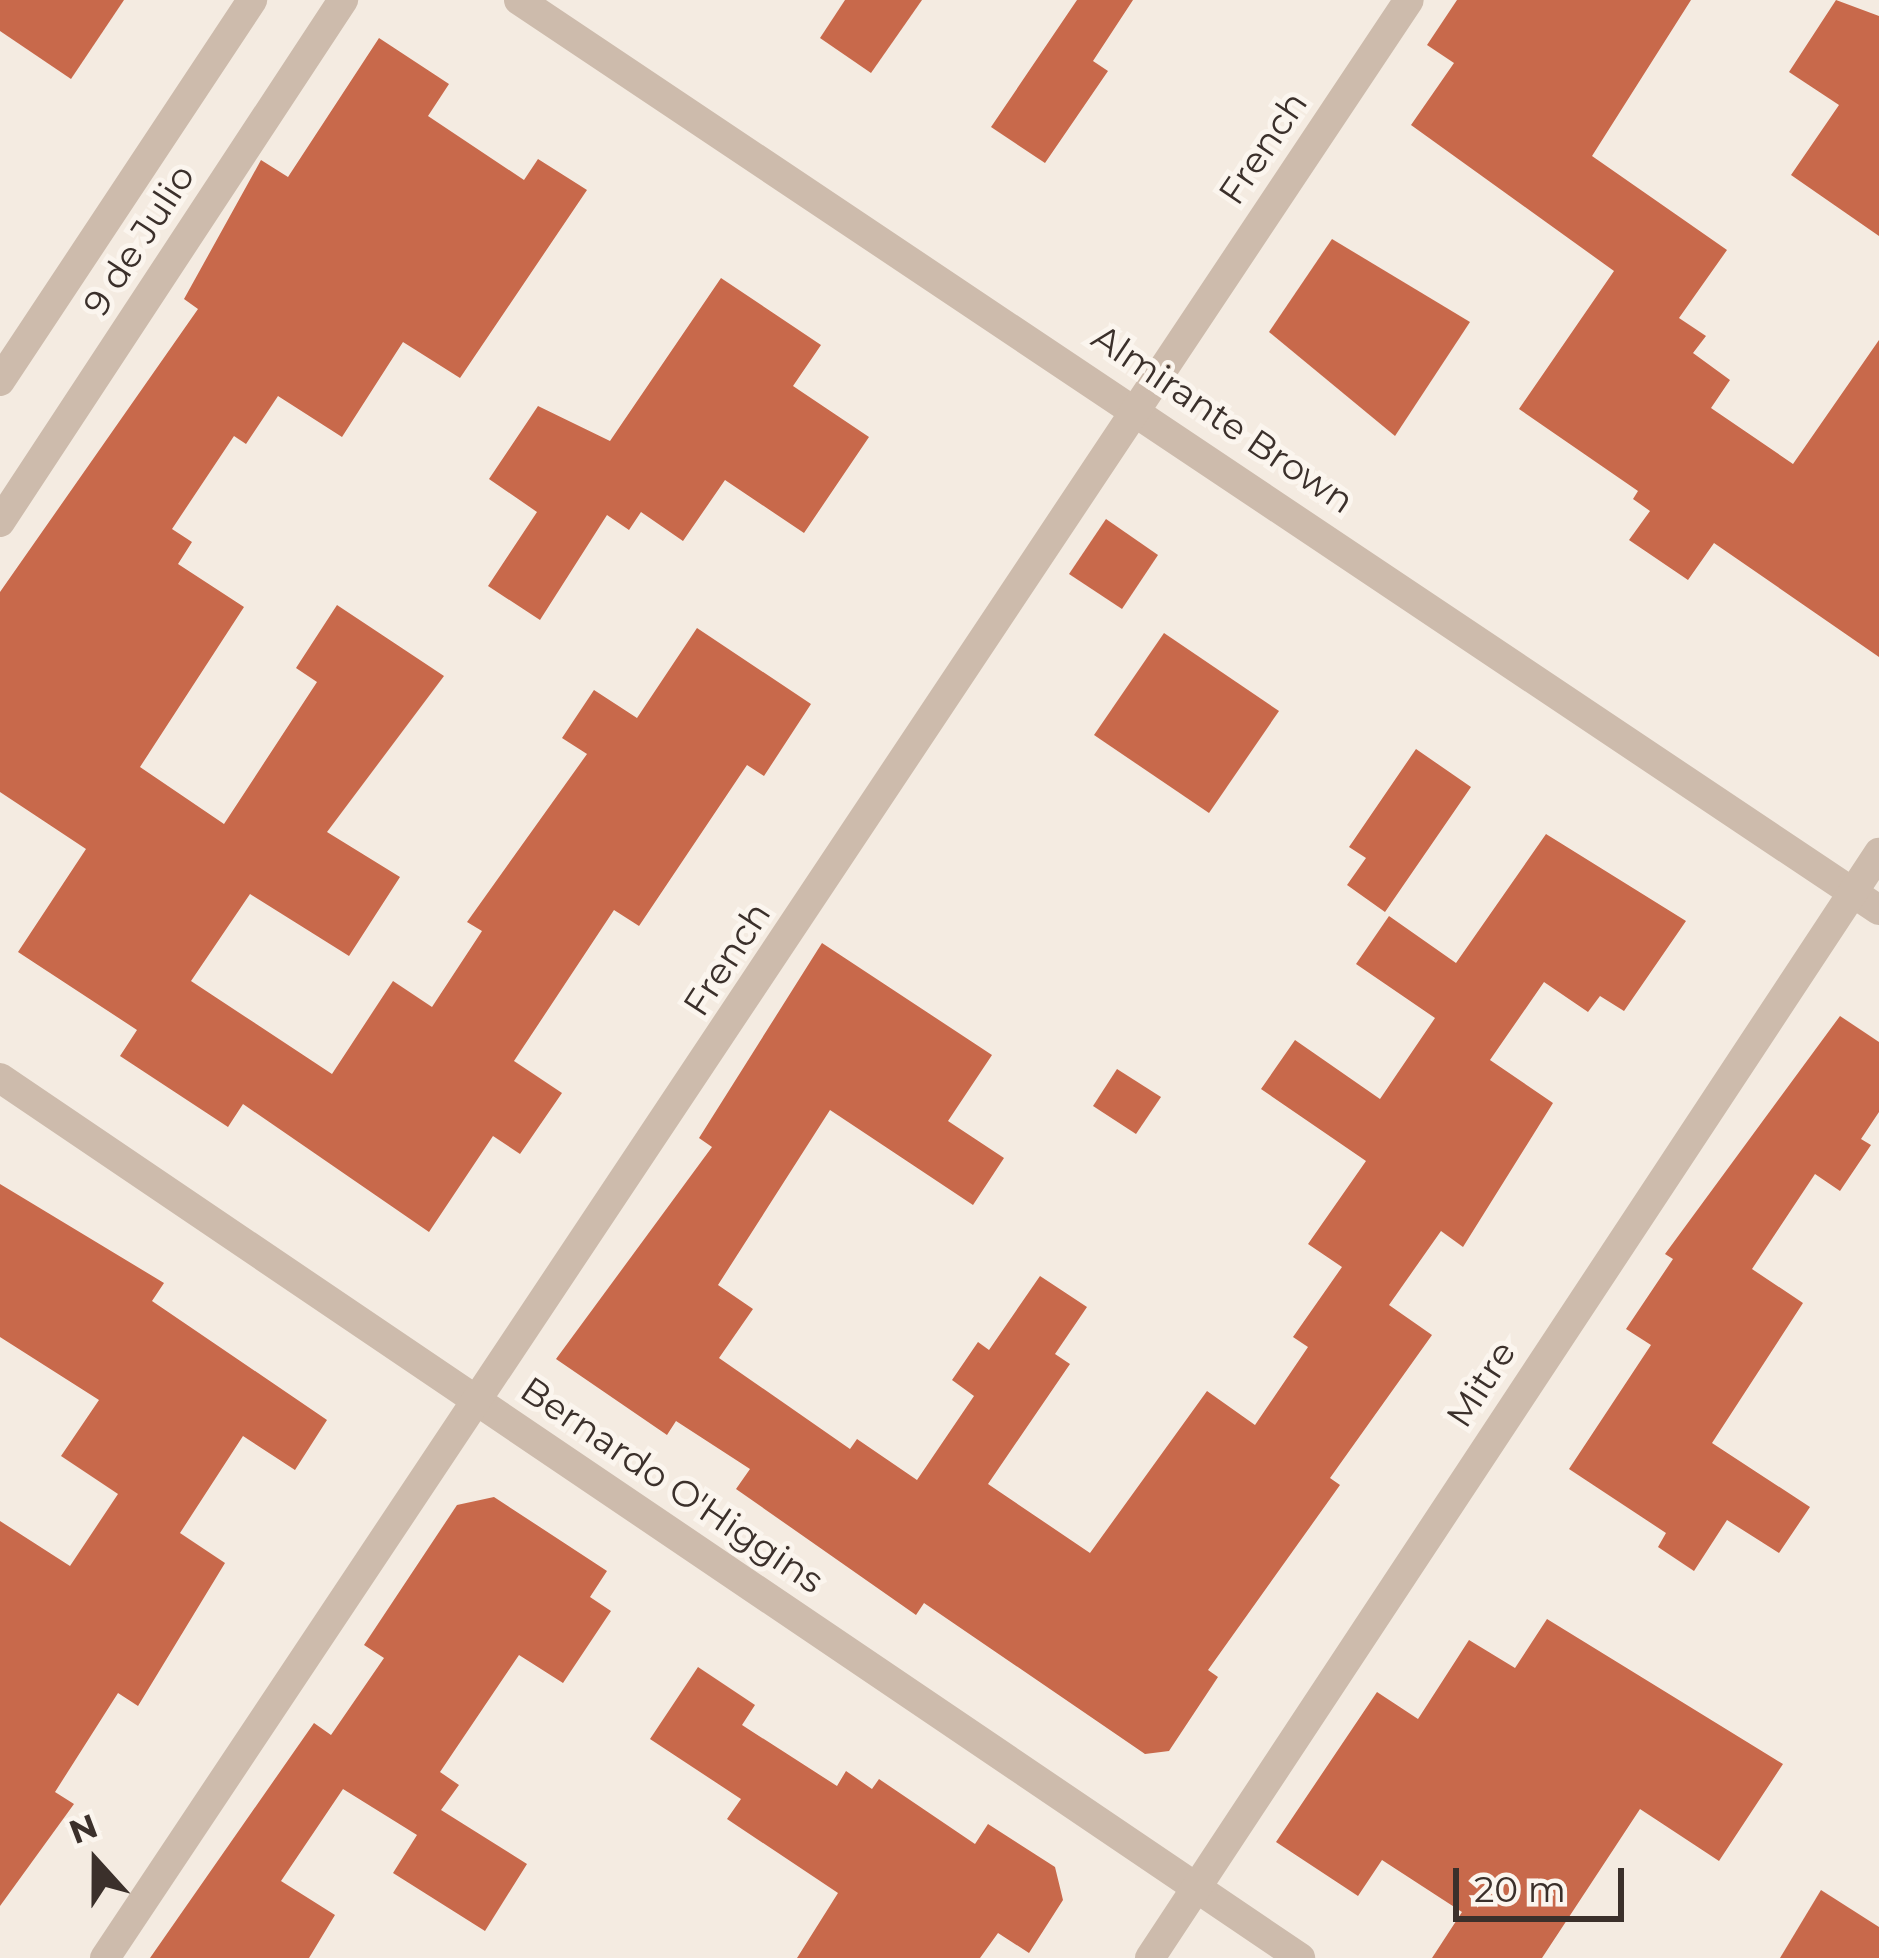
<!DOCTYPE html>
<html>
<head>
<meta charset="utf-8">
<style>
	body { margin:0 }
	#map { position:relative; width:1879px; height:1958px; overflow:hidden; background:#f4ebe1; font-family:Montserrat,sans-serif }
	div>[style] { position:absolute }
	.building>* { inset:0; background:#c8694b }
	.minor>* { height:30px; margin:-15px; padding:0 15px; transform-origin:15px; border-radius:15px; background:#cdbbac }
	span { translate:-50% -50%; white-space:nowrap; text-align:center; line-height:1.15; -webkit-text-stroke:10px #fbf5ee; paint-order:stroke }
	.street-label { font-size:36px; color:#3b302b }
	.north { position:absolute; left:36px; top:1802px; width:120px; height:120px; -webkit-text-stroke:9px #fbf5ee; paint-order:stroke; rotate:339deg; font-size:33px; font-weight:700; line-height:48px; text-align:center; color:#3b302b }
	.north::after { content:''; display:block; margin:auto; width:42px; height:54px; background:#3b302b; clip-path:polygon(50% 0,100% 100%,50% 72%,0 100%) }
	.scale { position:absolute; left:1453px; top:1868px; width:171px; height:54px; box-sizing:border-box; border:6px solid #3b302b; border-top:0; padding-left:15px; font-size:36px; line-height:42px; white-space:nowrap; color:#3b302b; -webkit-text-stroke:9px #fbf5ee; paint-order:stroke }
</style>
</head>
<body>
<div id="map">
	<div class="building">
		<div style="clip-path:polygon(0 0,124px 0,71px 79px,0 31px)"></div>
		<div style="clip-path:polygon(845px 0,922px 0,871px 73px,820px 38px)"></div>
		<div style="clip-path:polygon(1077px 0,1133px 0,1093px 61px,1108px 71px,1045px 163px,991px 127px)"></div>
		<div style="clip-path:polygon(1457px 0,1691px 0,1592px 156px,1727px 250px,1679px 318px,1706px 336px,1693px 353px,1730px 380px,1711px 408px,1793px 464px,1879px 340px,1879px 657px,1714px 543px,1688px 580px,1629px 540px,1650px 511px,1633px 499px,1638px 491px,1519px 409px,1614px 271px,1411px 125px,1454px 63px,1427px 45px)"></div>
		<div style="clip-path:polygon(1836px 0,1879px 16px,1879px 236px,1791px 175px,1839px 105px,1789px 72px)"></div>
		<div style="clip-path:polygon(379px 38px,449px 84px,428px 116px,524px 180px,538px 159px,587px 190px,460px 378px,403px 342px,342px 437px,278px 396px,246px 444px,234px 436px,172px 529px,192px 542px,178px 564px,244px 607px,140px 767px,224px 824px,317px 682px,296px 668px,337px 605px,444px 676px,327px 832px,400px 877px,349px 956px,250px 894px,191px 981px,332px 1074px,393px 981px,432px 1007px,482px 931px,467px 922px,587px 754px,562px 738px,594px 690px,637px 718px,697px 628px,811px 704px,764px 776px,747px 765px,639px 926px,614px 910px,514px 1061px,562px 1093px,520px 1154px,493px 1136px,429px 1232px,243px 1104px,228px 1127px,120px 1056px,137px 1030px,18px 952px,86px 849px,0 792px,0 592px,198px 309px,184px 299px,261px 160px,288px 177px)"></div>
		<div style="clip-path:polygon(1332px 239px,1470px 322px,1395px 436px,1269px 332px)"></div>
		<div style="clip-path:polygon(721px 278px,821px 345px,793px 386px,869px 437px,804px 533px,725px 480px,683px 541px,641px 512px,629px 530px,607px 515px,540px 620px,488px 586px,537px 512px,489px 479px,538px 406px,610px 441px)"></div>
		<div style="clip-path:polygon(1106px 519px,1158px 555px,1122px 609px,1069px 574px)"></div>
		<div style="clip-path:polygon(1164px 633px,1279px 711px,1209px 813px,1094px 735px)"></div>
		<div style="clip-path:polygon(1416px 749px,1471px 787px,1385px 912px,1347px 885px,1366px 858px,1349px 847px)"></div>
		<div style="clip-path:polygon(1546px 834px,1686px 921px,1624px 1011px,1600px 996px,1588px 1012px,1544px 982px,1490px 1060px,1553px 1103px,1463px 1247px,1441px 1231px,1389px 1305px,1432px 1335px,1330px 1478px,1340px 1485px,1208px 1670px,1218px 1677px,1169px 1751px,1145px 1754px,924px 1603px,916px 1615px,736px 1489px,750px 1469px,676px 1421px,667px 1435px,556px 1359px,712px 1147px,699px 1138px,822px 943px,992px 1055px,948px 1121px,1004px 1158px,973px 1205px,830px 1110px,718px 1285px,753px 1309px,719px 1358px,850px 1449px,857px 1439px,917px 1480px,974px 1396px,952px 1380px,978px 1342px,989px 1350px,1040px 1276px,1087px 1307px,1055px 1354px,1070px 1364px,988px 1484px,1090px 1553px,1207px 1391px,1255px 1425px,1308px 1347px,1293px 1337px,1342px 1267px,1308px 1244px,1366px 1161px,1261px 1089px,1295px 1040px,1380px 1099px,1435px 1018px,1356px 964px,1389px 916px,1456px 963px)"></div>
		<div style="clip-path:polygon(1840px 1016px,1879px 1042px,1879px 1112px,1861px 1139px,1871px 1145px,1840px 1191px,1815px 1174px,1752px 1269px,1803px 1303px,1712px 1443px,1810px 1507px,1779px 1553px,1727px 1520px,1694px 1571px,1658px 1547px,1666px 1533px,1569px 1469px,1651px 1345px,1626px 1329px,1673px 1259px,1665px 1254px)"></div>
		<div style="clip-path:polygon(1117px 1069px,1161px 1097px,1136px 1134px,1093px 1106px)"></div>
		<div style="clip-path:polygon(0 1184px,164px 1283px,152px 1301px,327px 1420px,295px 1470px,243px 1436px,180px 1533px,225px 1563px,138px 1706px,118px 1693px,55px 1792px,74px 1804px,0 1906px,0 1521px,70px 1566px,118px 1494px,61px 1456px,99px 1400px,0 1337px)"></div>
		<div style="clip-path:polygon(494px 1497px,607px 1571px,590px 1597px,611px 1611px,563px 1683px,519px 1655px,440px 1772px,459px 1785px,441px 1810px,527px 1864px,485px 1931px,393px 1873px,417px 1835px,343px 1789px,281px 1881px,335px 1915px,309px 1958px,150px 1958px,314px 1723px,331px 1735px,384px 1658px,364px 1645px,457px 1505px)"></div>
		<div style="clip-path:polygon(1547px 1619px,1783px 1764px,1719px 1861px,1640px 1809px,1542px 1958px,1432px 1958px,1462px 1912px,1382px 1860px,1358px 1896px,1276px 1842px,1377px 1692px,1418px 1719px,1469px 1640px,1515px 1668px)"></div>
		<div style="clip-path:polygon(698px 1667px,755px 1705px,742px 1725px,837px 1786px,846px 1771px,872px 1789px,879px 1779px,975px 1844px,988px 1824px,1055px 1867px,1063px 1900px,1029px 1953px,998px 1933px,980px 1958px,797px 1958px,838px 1893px,727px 1819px,741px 1799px,650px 1739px)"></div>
		<div style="clip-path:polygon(1821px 1890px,1879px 1927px,1879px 1958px,1780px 1958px)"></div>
	</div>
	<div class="minor">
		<div style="left:519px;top:0;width:1636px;rotate:33.79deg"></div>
		<div style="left:0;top:381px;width:457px;rotate:-56.5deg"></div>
		<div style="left:0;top:522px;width:625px;rotate:-56.69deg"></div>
		<div style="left:0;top:1078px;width:1570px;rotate:34.09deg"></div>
		<div style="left:105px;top:1958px;width:2352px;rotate:-56.34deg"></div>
		<div style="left:1150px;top:1958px;width:1324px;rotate:-56.59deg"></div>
	</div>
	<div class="street-label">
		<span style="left:1263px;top:148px;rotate:-56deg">French</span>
		<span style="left:139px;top:240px;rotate:-57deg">9 de Julio</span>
		<span style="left:1223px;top:419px;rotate:34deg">Almirante Brown</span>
		<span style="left:727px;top:959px;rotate:-57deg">French</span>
		<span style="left:1481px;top:1384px;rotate:-57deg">Mitre</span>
		<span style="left:672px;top:1485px;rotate:34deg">Bernardo O'Higgins</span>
	</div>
	<div class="north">N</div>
	<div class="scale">20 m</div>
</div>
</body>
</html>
